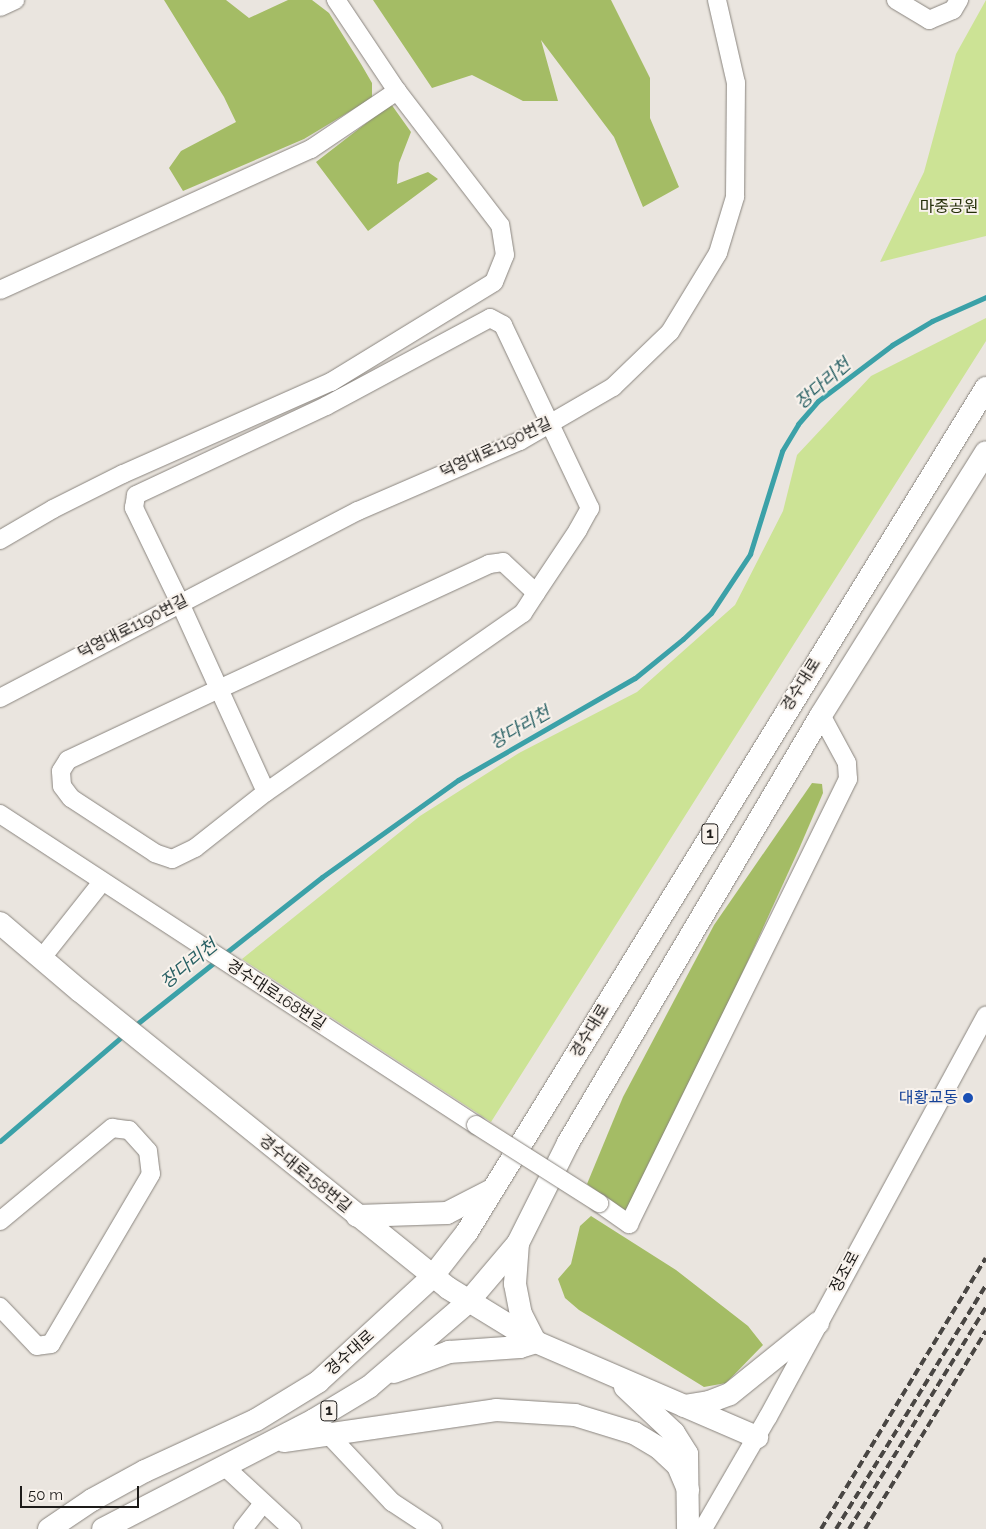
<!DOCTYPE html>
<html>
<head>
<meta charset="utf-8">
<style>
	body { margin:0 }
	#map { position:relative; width:986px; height:1529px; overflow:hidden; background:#eae5df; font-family:Raleway,"Noto Sans KR",sans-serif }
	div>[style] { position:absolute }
	.green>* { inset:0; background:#cce395 }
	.forest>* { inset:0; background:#a4bc65 }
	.stream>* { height:5px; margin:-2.5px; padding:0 2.5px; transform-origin:2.5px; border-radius:2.5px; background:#3ba1a8 }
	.roads { filter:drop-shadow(0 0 1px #8a857f) drop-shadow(0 0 1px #8a857f) }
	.minor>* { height:18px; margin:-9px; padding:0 9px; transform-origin:9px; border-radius:9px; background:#fff }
	.major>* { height:22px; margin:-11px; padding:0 11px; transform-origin:11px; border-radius:11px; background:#fff }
	.rail>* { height:4px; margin-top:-2px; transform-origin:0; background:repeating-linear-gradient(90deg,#494643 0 8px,transparent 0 12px) }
	.bridges { filter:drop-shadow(0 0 1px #8a857f) drop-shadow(0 0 1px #8a857f) }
	.minor-bridge>* { height:18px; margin:-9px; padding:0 9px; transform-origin:9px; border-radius:9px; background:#fff }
	.dots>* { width:14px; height:14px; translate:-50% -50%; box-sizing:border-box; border:2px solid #f8f2ec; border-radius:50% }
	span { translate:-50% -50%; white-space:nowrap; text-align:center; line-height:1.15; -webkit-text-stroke:4px #f8f2ec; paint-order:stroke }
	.shield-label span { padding:1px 4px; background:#f8f2ec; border:1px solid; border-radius:4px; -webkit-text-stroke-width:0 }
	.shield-label { font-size:15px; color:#1d1b19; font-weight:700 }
	.park-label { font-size:16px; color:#252f09 }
	.street-label { font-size:16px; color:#1d1b19 }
	.transit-label { font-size:16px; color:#164399 }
	.right { translate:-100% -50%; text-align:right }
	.water-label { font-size:18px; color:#286064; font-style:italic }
	.scale { position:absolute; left:20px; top:1486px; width:119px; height:22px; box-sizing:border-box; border:2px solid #1d1b19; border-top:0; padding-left:6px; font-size:15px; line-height:18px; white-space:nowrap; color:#1d1b19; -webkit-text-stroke:4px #f8f2ec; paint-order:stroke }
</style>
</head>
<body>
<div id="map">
	<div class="green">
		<div style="clip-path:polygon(986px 0,986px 236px,880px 262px,924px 172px,956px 54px)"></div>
		<div style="clip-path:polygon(986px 318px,986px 341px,491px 1122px,242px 959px,420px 816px,519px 753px,637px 692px,735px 605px,783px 511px,797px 455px,871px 376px)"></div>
	</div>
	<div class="forest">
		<div style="clip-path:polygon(164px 0,226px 0,249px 18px,288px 0,312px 0,329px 13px,361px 64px,372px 83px,372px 98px,304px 139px,183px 191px,169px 168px,181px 151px,236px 122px,224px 97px)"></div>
		<div style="clip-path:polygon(373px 0,611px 0,650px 78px,650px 118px,679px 187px,643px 207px,614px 137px,541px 40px,558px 101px,523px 101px,472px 75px,432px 88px)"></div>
		<div style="clip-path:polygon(391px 104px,411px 132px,399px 163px,397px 184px,428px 172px,438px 179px,368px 231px,316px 162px)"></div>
		<div style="clip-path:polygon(812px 783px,822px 784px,823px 793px,799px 849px,694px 1079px,625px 1212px,587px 1184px,623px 1097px,714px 925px)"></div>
		<div style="clip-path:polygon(591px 1216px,676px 1270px,748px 1326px,763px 1345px,726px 1383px,704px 1387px,579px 1310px,565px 1298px,558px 1279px,571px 1264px,580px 1226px)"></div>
	</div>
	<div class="stream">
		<div style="left:223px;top:955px;width:126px;rotate:-38.2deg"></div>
		<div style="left:322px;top:877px;width:167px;rotate:-35.5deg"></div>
		<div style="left:458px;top:780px;width:204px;rotate:-30deg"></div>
		<div style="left:635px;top:678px;width:62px;rotate:-39.1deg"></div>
		<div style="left:683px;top:639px;width:38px;rotate:-43deg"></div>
		<div style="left:711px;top:613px;width:71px;rotate:-56.5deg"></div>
		<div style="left:750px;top:554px;width:108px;rotate:-72.7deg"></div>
		<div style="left:782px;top:451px;width:31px;rotate:-59deg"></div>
		<div style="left:798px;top:424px;width:30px;rotate:-49deg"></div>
		<div style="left:818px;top:401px;width:93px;rotate:-37.1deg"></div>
		<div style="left:892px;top:345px;width:47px;rotate:-31deg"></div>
		<div style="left:932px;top:321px;width:59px;rotate:-24deg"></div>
		<div style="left:133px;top:1027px;width:106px;rotate:-38.5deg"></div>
		<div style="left:0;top:1141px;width:165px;rotate:-40.6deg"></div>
	</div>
	<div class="roads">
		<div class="minor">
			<div style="left:896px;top:0;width:39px;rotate:31deg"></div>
			<div style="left:929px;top:20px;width:26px;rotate:-23deg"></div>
			<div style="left:953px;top:10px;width:12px;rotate:-59deg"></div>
			<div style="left:0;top:7px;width:17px;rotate:-25deg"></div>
			<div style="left:0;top:290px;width:341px;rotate:-24.4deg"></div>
			<div style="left:311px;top:149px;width:104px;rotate:-34deg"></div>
			<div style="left:397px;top:91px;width:110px;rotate:-123.8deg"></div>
			<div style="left:0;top:540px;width:61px;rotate:-30.3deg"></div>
			<div style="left:53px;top:509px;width:78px;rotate:-26.6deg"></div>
			<div style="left:123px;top:474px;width:227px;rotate:-23.9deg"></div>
			<div style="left:331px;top:382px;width:191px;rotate:-31.5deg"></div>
			<div style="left:494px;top:282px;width:29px;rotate:-68deg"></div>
			<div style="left:505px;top:255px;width:30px;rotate:-99deg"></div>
			<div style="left:500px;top:225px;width:169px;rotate:-127.5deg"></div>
			<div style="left:0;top:698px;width:404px;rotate:-27.6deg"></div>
			<div style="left:358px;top:511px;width:176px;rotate:-23.4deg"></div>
			<div style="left:520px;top:441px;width:108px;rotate:-30.1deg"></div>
			<div style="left:613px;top:387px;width:79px;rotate:-44deg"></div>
			<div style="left:670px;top:332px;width:92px;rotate:-58.7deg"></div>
			<div style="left:718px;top:253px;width:59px;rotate:-73.1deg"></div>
			<div style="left:735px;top:197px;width:114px;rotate:-89.5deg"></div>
			<div style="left:736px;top:83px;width:85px;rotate:-102.9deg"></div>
			<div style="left:266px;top:792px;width:113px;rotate:-114.5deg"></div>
			<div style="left:219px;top:689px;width:94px;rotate:-114.4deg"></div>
			<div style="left:180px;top:603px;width:106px;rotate:-115.8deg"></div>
			<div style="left:134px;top:508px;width:13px;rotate:-81deg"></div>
			<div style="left:136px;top:495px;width:210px;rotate:-25.1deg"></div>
			<div style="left:326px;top:406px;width:186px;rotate:-28.2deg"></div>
			<div style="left:490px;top:318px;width:15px;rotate:28deg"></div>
			<div style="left:503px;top:325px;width:203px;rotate:64.6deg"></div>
			<div style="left:590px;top:508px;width:25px;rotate:119deg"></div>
			<div style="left:578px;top:530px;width:76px;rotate:123.7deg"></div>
			<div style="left:536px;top:593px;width:24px;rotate:123deg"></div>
			<div style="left:523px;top:613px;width:313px;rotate:145.1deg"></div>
			<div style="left:266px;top:792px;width:90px;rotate:141.7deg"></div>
			<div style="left:195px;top:848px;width:25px;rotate:154deg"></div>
			<div style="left:172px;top:859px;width:18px;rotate:-161deg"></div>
			<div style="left:155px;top:853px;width:100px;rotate:-146.8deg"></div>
			<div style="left:71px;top:798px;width:15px;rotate:-127deg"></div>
			<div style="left:62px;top:786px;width:15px;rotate:-94deg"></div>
			<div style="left:61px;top:771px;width:13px;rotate:-58deg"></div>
			<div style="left:68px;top:760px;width:167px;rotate:-25.2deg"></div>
			<div style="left:219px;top:689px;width:298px;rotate:-24.8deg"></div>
			<div style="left:489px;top:564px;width:14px;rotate:-8deg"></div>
			<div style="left:503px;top:562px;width:45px;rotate:43.2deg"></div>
			<div style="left:0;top:814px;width:569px;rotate:33.16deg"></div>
			<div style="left:41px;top:959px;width:98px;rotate:-51.6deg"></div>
			<div style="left:599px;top:1203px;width:37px;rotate:35deg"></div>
			<div style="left:629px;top:1224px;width:496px;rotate:-63.8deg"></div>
			<div style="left:848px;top:779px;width:16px;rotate:-94deg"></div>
			<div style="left:847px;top:763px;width:55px;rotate:-118.4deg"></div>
			<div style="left:0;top:1221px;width:146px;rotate:-39.7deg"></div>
			<div style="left:112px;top:1128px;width:17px;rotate:7deg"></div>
			<div style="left:129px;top:1130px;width:28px;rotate:48deg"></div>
			<div style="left:148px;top:1151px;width:23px;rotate:83deg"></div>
			<div style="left:151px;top:1174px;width:197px;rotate:120.5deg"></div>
			<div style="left:51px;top:1344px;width:14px;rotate:172deg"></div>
			<div style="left:37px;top:1346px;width:54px;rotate:-133.5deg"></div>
			<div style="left:330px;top:1436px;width:91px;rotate:46.8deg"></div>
			<div style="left:392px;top:1502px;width:49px;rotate:33.4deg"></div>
			<div style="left:224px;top:1466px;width:93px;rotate:42.8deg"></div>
			<div style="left:243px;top:1529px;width:33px;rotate:-52deg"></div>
			<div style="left:703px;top:1529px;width:129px;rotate:-59.9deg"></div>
			<div style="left:768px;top:1417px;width:457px;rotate:-61.5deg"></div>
		</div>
		<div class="major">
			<div style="left:0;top:923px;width:105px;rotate:40.4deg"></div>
			<div style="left:80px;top:991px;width:473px;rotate:38.9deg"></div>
			<div style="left:448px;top:1288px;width:103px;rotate:31.5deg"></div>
			<div style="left:536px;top:1342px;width:241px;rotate:23.3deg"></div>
			<div style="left:357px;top:1216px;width:90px;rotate:-1.9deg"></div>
			<div style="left:447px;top:1213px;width:51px;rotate:-27.1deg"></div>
			<div style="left:518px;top:1243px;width:41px;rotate:94.2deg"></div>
			<div style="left:515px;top:1284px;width:31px;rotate:79deg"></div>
			<div style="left:521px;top:1314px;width:30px;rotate:63deg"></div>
			<div style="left:394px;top:1372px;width:59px;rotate:-20deg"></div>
			<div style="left:449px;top:1352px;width:71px;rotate:-4deg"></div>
			<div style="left:520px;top:1347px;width:17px;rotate:-17deg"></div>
			<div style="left:625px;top:1387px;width:67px;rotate:43.2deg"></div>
			<div style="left:674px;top:1433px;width:25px;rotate:58deg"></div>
			<div style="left:687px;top:1454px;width:75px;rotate:89.2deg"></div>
			<div style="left:684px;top:1406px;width:25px;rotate:-9deg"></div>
			<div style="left:709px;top:1402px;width:22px;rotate:-21deg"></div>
			<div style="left:730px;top:1394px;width:113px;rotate:-38.9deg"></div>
			<div style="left:284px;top:1441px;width:214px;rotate:-8.3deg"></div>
			<div style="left:496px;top:1410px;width:79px;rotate:3.6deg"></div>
			<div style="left:575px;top:1415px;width:62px;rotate:17deg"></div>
			<div style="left:634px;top:1433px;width:29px;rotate:31deg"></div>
			<div style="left:659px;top:1448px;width:26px;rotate:43deg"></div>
			<div style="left:678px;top:1466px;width:26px;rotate:67deg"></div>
			<div style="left:49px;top:1529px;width:52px;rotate:-34deg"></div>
			<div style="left:92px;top:1500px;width:60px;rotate:-28.7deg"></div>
			<div style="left:145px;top:1471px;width:122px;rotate:-24.7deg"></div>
			<div style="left:256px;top:1420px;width:73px;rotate:-31.5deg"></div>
			<div style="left:318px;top:1382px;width:155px;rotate:-42.6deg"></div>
			<div style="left:432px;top:1277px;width:57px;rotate:-52.1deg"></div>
			<div style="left:467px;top:1232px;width:991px;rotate:-58.41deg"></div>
			<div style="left:103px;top:1529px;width:237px;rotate:-27.3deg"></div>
			<div style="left:314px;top:1420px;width:64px;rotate:-31deg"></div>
			<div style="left:369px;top:1387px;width:130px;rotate:-40.6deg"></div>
			<div style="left:468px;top:1302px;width:77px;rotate:-49.7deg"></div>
			<div style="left:518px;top:1243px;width:112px;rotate:-63.4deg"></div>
			<div style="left:568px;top:1143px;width:497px;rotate:-59.4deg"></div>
			<div style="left:821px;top:715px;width:310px;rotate:-57.9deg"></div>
		</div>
	</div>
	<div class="rail">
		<div style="left:821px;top:1529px;width:317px;rotate:-58.7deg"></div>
		<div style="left:836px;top:1529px;width:286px;rotate:-58.4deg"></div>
		<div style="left:849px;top:1529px;width:261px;rotate:-58.3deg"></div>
		<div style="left:865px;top:1529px;width:232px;rotate:-58.6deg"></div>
	</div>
	<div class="bridges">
		<div class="minor-bridge">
			<div style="left:476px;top:1125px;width:146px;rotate:32.4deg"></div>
		</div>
	</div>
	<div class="dots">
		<div style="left:968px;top:1098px;background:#1a4fb4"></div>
	</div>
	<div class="shield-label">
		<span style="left:710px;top:834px">1</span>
		<span style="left:329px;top:1411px">1</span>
	</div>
	<div class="park-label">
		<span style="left:949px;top:207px">마중공원</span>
	</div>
	<div class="street-label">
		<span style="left:496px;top:448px;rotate:-25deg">덕영대로1190번길</span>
		<span style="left:133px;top:627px;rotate:-27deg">덕영대로1190번길</span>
		<span style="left:801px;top:685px;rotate:-58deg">경수대로</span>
		<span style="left:276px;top:995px;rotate:33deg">경수대로168번길</span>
		<span style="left:590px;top:1031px;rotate:-59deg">경수대로</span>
		<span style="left:305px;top:1174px;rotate:39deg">경수대로158번길</span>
		<span style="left:845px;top:1272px;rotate:-62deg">정조로</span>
		<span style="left:350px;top:1353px;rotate:-42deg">경수대로</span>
	</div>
	<div class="transit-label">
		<span class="right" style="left:958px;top:1098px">대황교동</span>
	</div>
	<div class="water-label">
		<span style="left:823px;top:384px;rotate:-41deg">장다리천</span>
		<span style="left:520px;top:728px;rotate:-30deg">장다리천</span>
		<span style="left:189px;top:964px;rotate:-39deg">장다리천</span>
	</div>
	<div class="scale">50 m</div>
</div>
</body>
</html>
